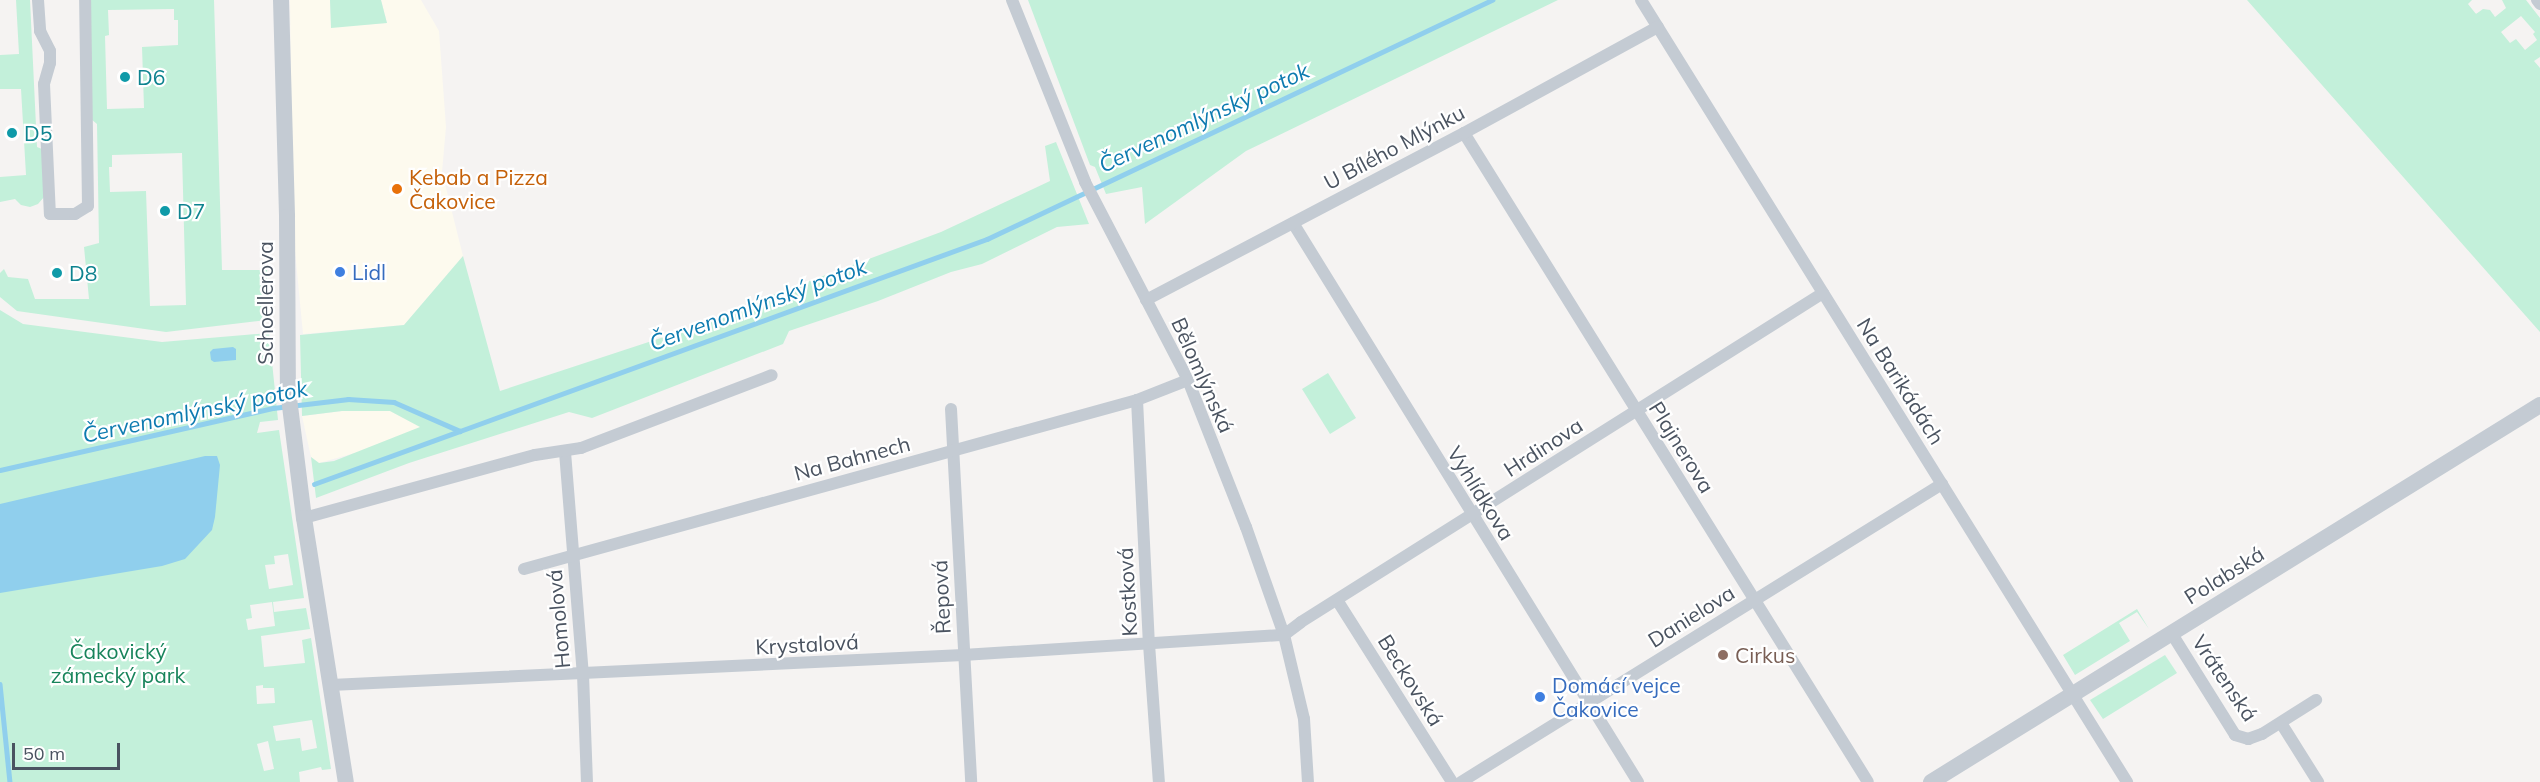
<!DOCTYPE html>
<html>
<head>
<meta charset="utf-8">
<style>
	body { margin:0 }
	#map { position:relative; width:2540px; height:782px; overflow:hidden; background:#f5f3f2; font-family:Mulish,sans-serif }
	div>[style] { position:absolute }
	.commercial>* { inset:0; background:#fdfaee }
	.green>* { inset:0; background:#c3f0da }
	.water>* { inset:0; background:#90cfed }
	.stream>* { height:4.5px; margin:-2.25px; padding:0 2.25px; transform-origin:2.25px; border-radius:2.25px; background:#90cfed }
	.minor>* { height:12px; margin:-6px; padding:0 6px; transform-origin:6px; border-radius:6px; background:#c4cbd3 }
	.tertiary>* { height:16px; margin:-8px; padding:0 8px; transform-origin:8px; border-radius:8px; background:#c4cbd3 }
	.dots>* { width:16px; height:16px; translate:-50% -50%; box-sizing:border-box; border:3px solid #fff; border-radius:50% }
	span { translate:-50% -50%; white-space:nowrap; text-align:center; line-height:1.15; -webkit-text-stroke:4.5px #fff; paint-order:stroke }
	.culture-label { font-size:21px; color:#0d838f }
	.left { translate:0 -50%; text-align:left }
	.street-label { font-size:21px; color:#4a5360 }
	.food-label { font-size:21px; color:#c56008 }
	.shop-label { font-size:21px; color:#366cbe }
	.park-label { font-size:21px; color:#18845b }
	.education-label { font-size:21px; color:#785e54 }
	.water-label { font-size:22px; color:#0d7bb0; font-style:italic }
	.scale { position:absolute; left:12px; top:743px; width:108px; height:27px; box-sizing:border-box; border:3px solid #4a5360; border-top:0; padding-left:8px; font-size:18px; line-height:21px; white-space:nowrap; color:#4a5360; -webkit-text-stroke:4px #fff; paint-order:stroke }
</style>
</head>
<body>
<div id="map">
	<div class="commercial">
		<div style="clip-path:polygon(290px 0,330px 0,331px 27px,387px 23px,381px 0,421px 0,439px 31px,446px 127px,442px 172px,463px 256px,404px 325px,303px 334px,293px 230px)"></div>
		<div style="clip-path:polygon(342px 411px,390px 411px,421px 427px,369px 449px,319px 463px,311px 457px,302px 416px)"></div>
	</div>
	<div class="green">
		<div style="clip-path:polygon(16px 0,30px 0,37px 147px,42px 149px,44px 197px,38px 204px,30px 207px,21px 205px,15px 199px,0 202px,0 177px,26px 175px,21px 89px,0 89px,0 55px,19px 54px)"></div>
		<div style="clip-path:polygon(evenodd,86px 0,214px 0,222px 270px,267px 270px,267px 320px,166px 332px,17px 311px,0 297px,0 273px,4px 269px,8px 277px,28px 279px,35px 299px,89px 299px,84px 247px,99px 243px,97px 124px,91px 119px,86px 0,174px 9px,174px 20px,178px 20px,178px 45px,142px 47px,144px 108px,107px 109px,105px 36px,109px 35px,108px 10px,174px 9px,86px 0,182px 153px,186px 305px,150px 306px,146px 191px,110px 192px,109px 167px,112px 167px,112px 155px,182px 153px)"></div>
		<div style="clip-path:polygon(330px 0,381px 0,387px 23px,331px 28px)"></div>
		<div style="clip-path:polygon(1028px 0,1558px 0,1246px 151px,1145px 224px,1142px 187px,1106px 194px,1095px 167px,1090px 165px)"></div>
		<div style="clip-path:polygon(evenodd,2247px 0,2472px 0,2468px 4px,2476px 14px,2483px 9px,2490px 10px,2495px 17px,2506px 8px,2502px 0,2526px 0,2540px 18px,2540px 57px,2534px 61px,2540px 68px,2540px 332px,2247px 0,2521px 16px,2535px 32px,2533px 34px,2537px 40px,2525px 50px,2516px 39px,2510px 43px,2501px 32px,2521px 16px)"></div>
		<div style="clip-path:polygon(1056px 142px,1089px 224px,1057px 227px,982px 264px,951px 272px,878px 301px,789px 331px,783px 344px,592px 418px,569px 412px,409px 463px,316px 498px,311px 457px,319px 463px,334px 461px,420px 427px,390px 411px,342px 411px,302px 416px,300px 335px,404px 325px,463px 256px,500px 391px,746px 310px,775px 294px,941px 232px,1050px 181px,1045px 146px)"></div>
		<div style="clip-path:polygon(evenodd,0 310px,23px 324px,162px 342px,269px 333px,278px 420px,260px 422px,257px 433px,279px 430px,304px 598px,273px 602px,274px 612px,306px 608px,310px 629px,261px 636px,264px 667px,305px 663px,302px 640px,311px 638px,331px 769px,322px 770px,321px 767px,299px 772px,300px 782px,0 782px,0 310px,288px 554px,293px 585px,269px 589px,265px 565px,275px 564px,274px 556px,288px 554px,0 310px,272px 602px,275px 626px,248px 630px,246px 619px,252px 618px,250px 605px,272px 602px,0 310px,263px 685px,263px 688px,274px 688px,275px 703px,257px 704px,256px 686px,263px 685px,0 310px,312px 720px,317px 748px,302px 751px,300px 738px,276px 741px,273px 726px,312px 720px,0 310px,268px 741px,274px 769px,264px 771px,257px 744px,268px 741px)"></div>
		<div style="clip-path:polygon(1328px 373px,1356px 418px,1330px 434px,1302px 389px)"></div>
		<div style="clip-path:polygon(2137px 609px,2149px 629px,2137px 612px,2119px 623px,2130px 641px,2075px 675px,2063px 655px)"></div>
		<div style="clip-path:polygon(2165px 655px,2177px 673px,2103px 719px,2090px 700px)"></div>
	</div>
	<div class="water">
		<div style="clip-path:polygon(233px 347px,236px 349px,236px 360px,214px 362px,211px 360px,210px 352px,213px 349px)"></div>
		<div style="clip-path:polygon(205px 456px,217px 456px,220px 465px,215px 517px,212px 530px,185px 559px,162px 566px,0 593px,0 504px)"></div>
	</div>
	<div class="stream">
		<div style="left:0;top:470px;width:280px;rotate:-12.8deg"></div>
		<div style="left:273px;top:408px;width:76px;rotate:-6.8deg"></div>
		<div style="left:348px;top:399px;width:46px;rotate:3.7deg"></div>
		<div style="left:394px;top:402px;width:72px;rotate:23.7deg"></div>
		<div style="left:460px;top:431px;width:561px;rotate:-20.02deg"></div>
		<div style="left:987px;top:239px;width:559px;rotate:-25.33deg"></div>
		<div style="left:314px;top:484px;width:155px;rotate:-20deg"></div>
		<div style="left:0;top:684px;width:99px;rotate:84.2deg"></div>
	</div>
	<div class="minor">
		<div style="left:38px;top:0;width:31px;rotate:86deg"></div>
		<div style="left:40px;top:31px;width:22px;rotate:63deg"></div>
		<div style="left:50px;top:51px;width:12px;rotate:90deg"></div>
		<div style="left:50px;top:63px;width:22px;rotate:106deg"></div>
		<div style="left:44px;top:84px;width:130px;rotate:87.4deg"></div>
		<div style="left:50px;top:214px;width:25px"></div>
		<div style="left:75px;top:214px;width:15px;rotate:-32deg"></div>
		<div style="left:88px;top:206px;width:206px;rotate:-90.8deg"></div>
		<div style="left:1012px;top:0;width:196px;rotate:68.1deg"></div>
		<div style="left:1085px;top:182px;width:223px;rotate:62.5deg"></div>
		<div style="left:1188px;top:380px;width:158px;rotate:68.5deg"></div>
		<div style="left:1246px;top:527px;width:114px;rotate:70.6deg"></div>
		<div style="left:1284px;top:635px;width:86px;rotate:76.6deg"></div>
		<div style="left:1304px;top:719px;width:63px;rotate:86.4deg"></div>
		<div style="left:1641px;top:0;width:921px;rotate:58.14deg"></div>
		<div style="left:2537px;top:0;width:5px;rotate:53deg"></div>
		<div style="left:1464px;top:133px;width:764px;rotate:58.1deg"></div>
		<div style="left:1293px;top:223px;width:657px;rotate:58.32deg"></div>
		<div style="left:1146px;top:300px;width:359px;rotate:-27.7deg"></div>
		<div style="left:1464px;top:133px;width:221px;rotate:-28.7deg"></div>
		<div style="left:1137px;top:400px;width:244px;rotate:87.2deg"></div>
		<div style="left:1149px;top:644px;width:138px;rotate:85.9deg"></div>
		<div style="left:951px;top:409px;width:374px;rotate:86.9deg"></div>
		<div style="left:565px;top:452px;width:223px;rotate:85.4deg"></div>
		<div style="left:583px;top:674px;width:108px;rotate:87.9deg"></div>
		<div style="left:304px;top:518px;width:239px;rotate:-15.3deg"></div>
		<div style="left:535px;top:455px;width:47px;rotate:-8.7deg"></div>
		<div style="left:581px;top:448px;width:204px;rotate:-20.9deg"></div>
		<div style="left:524px;top:569px;width:636px;rotate:-15.41deg"></div>
		<div style="left:1137px;top:400px;width:55px;rotate:-21.4deg"></div>
		<div style="left:1337px;top:600px;width:215px;rotate:57.7deg"></div>
		<div style="left:2172px;top:634px;width:119px;rotate:58deg"></div>
		<div style="left:2235px;top:735px;width:14px;rotate:17deg"></div>
		<div style="left:2248px;top:739px;width:15px;rotate:-20deg"></div>
		<div style="left:2262px;top:734px;width:64px;rotate:-32.2deg"></div>
		<div style="left:331px;top:685px;width:633px;rotate:-2.72deg"></div>
		<div style="left:963px;top:655px;width:322px;rotate:-3.6deg"></div>
		<div style="left:1284px;top:635px;width:21px;rotate:-37deg"></div>
		<div style="left:1301px;top:622px;width:617px;rotate:-32.22deg"></div>
		<div style="left:2281px;top:723px;width:70px;rotate:57.9deg"></div>
		<div style="left:1461px;top:782px;width:566px;rotate:-31.78deg"></div>
	</div>
	<div class="tertiary">
		<div style="left:281px;top:0;width:217px;rotate:88.4deg"></div>
		<div style="left:287px;top:217px;width:173px;rotate:89.7deg"></div>
		<div style="left:288px;top:390px;width:129px;rotate:82.9deg"></div>
		<div style="left:304px;top:518px;width:267px;rotate:81deg"></div>
		<div style="left:1931px;top:782px;width:716px;rotate:-31.76deg"></div>
	</div>
	<div class="dots">
		<div style="left:125px;top:77px;background:#0f9aa8"></div>
		<div style="left:12px;top:133px;background:#0f9aa8"></div>
		<div style="left:397px;top:189px;background:#e8710a"></div>
		<div style="left:165px;top:211px;background:#0f9aa8"></div>
		<div style="left:340px;top:272px;background:#3f7fe0"></div>
		<div style="left:57px;top:273px;background:#0f9aa8"></div>
		<div style="left:1723px;top:655px;background:#8d6e63"></div>
		<div style="left:1540px;top:697px;background:#3f7fe0"></div>
	</div>
	<div class="culture-label">
		<span class="left" style="left:137px;top:77px">D6</span>
		<span class="left" style="left:24px;top:133px">D5</span>
		<span class="left" style="left:177px;top:211px">D7</span>
		<span class="left" style="left:69px;top:273px">D8</span>
	</div>
	<div class="street-label">
		<span style="left:1394px;top:147px;rotate:-28deg">U Bílého Mlýnku</span>
		<span style="left:265px;top:303px;rotate:-90deg">Schoellerova</span>
		<span style="left:1203px;top:375px;rotate:66deg">Bělomlýnská</span>
		<span style="left:1901px;top:381px;rotate:58deg">Na Barikádách</span>
		<span style="left:1543px;top:447px;rotate:-33deg">Hrdinova</span>
		<span style="left:1682px;top:447px;rotate:58deg">Plajnerova</span>
		<span style="left:852px;top:458px;rotate:-15deg">Na Bahnech</span>
		<span style="left:1481px;top:493px;rotate:58deg">Vyhlídkova</span>
		<span style="left:2224px;top:575px;rotate:-32deg">Polabská</span>
		<span style="left:1127px;top:592px;rotate:-93deg">Kostková</span>
		<span style="left:941px;top:597px;rotate:-93deg">Řepová</span>
		<span style="left:1691px;top:616px;rotate:-32deg">Danielova</span>
		<span style="left:558px;top:619px;rotate:-95deg">Homolová</span>
		<span style="left:807px;top:644px;rotate:-3deg">Krystalová</span>
		<span style="left:2225px;top:678px;rotate:56deg">Vrátenská</span>
		<span style="left:1411px;top:680px;rotate:58deg">Beckovská</span>
	</div>
	<div class="food-label">
		<span class="left" style="left:409px;top:189px">Kebab a Pizza<br>Čakovice</span>
	</div>
	<div class="shop-label">
		<span class="left" style="left:352px;top:272px">Lidl</span>
		<span class="left" style="left:1552px;top:697px">Domácí vejce<br>Čakovice</span>
	</div>
	<div class="park-label">
		<span style="left:118px;top:663px">Čakovický<br>zámecký park</span>
	</div>
	<div class="education-label">
		<span class="left" style="left:1735px;top:655px">Cirkus</span>
	</div>
	<div class="water-label">
		<span style="left:1204px;top:118px;rotate:-25deg">Červenomlýnský potok</span>
		<span style="left:758px;top:305px;rotate:-20deg">Červenomlýnský potok</span>
		<span style="left:195px;top:412px;rotate:-12deg">Červenomlýnský potok</span>
	</div>
	<div class="scale">50 m</div>
</div>
</body>
</html>
